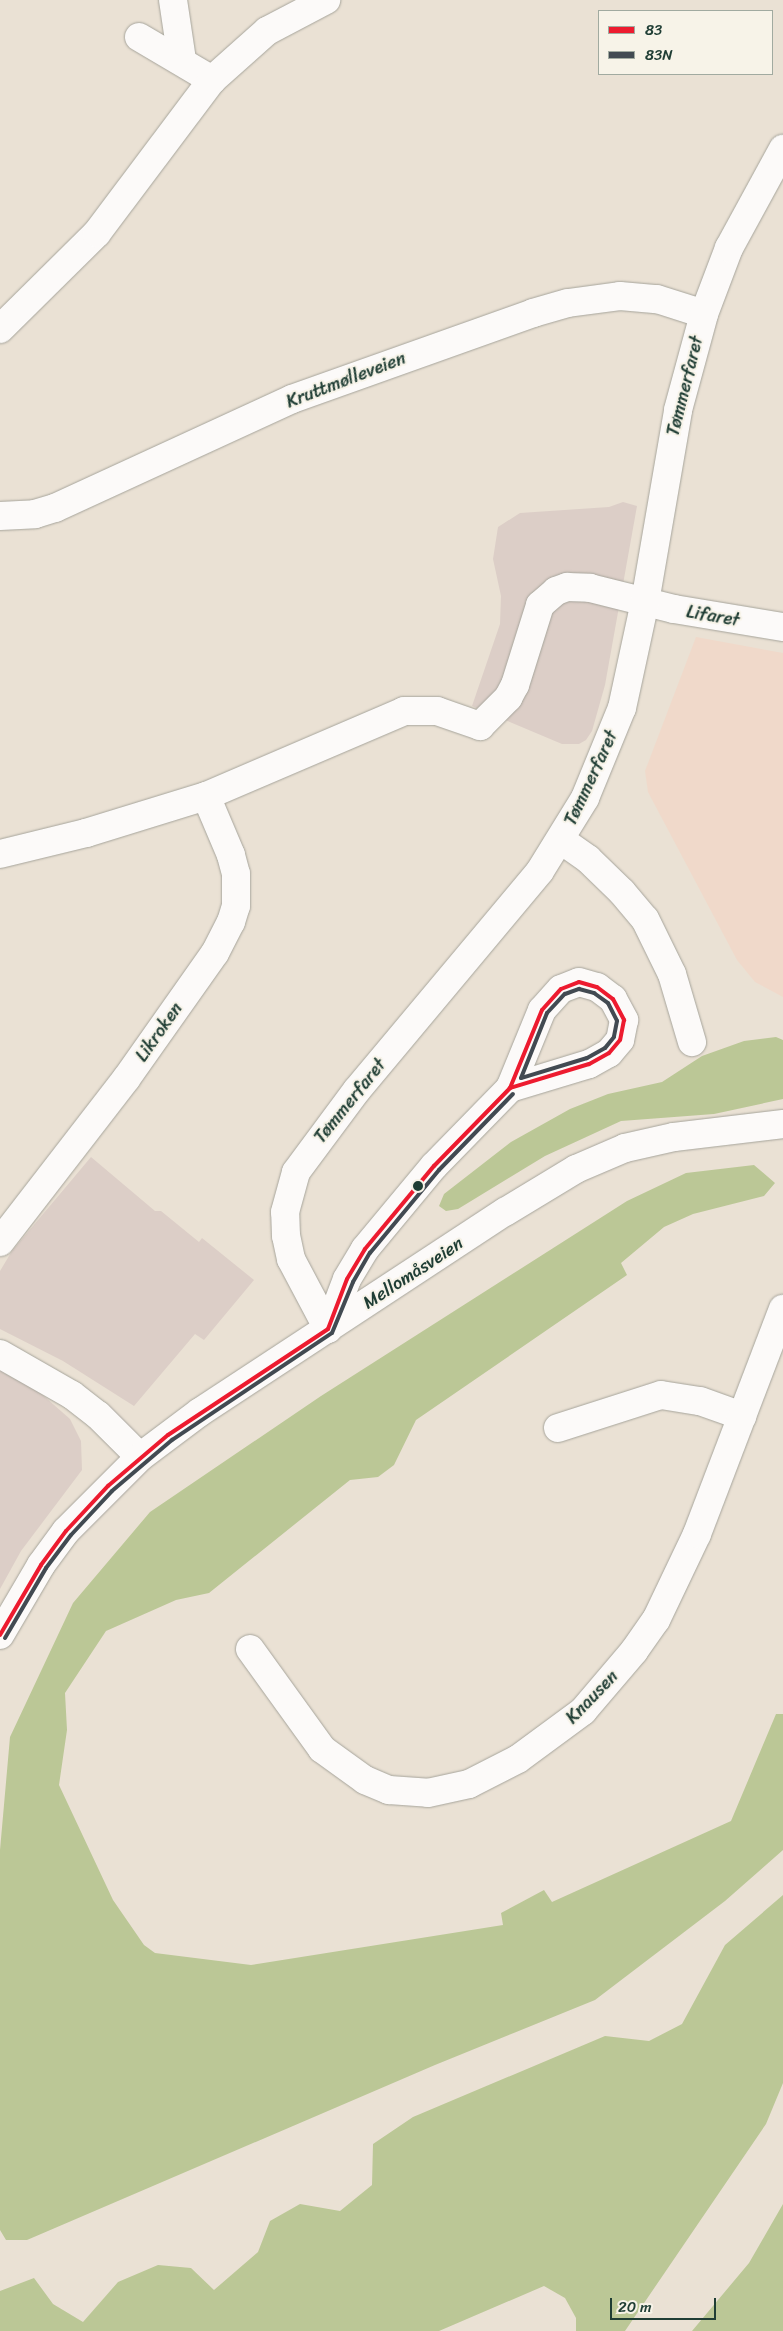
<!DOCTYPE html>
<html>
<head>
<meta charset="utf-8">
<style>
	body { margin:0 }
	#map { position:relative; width:783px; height:2331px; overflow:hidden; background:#eae1d4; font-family:Sriracha,sans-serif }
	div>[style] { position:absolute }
	.built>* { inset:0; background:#f0d9ca }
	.industrial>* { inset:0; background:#dccec7 }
	.forest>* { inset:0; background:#bbc796 }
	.roads { filter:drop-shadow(0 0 1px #a6a49b) drop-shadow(0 0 1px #a6a49b) }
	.minor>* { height:28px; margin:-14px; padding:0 14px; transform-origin:14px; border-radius:14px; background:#fcfaf9 }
	.bus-1>* { height:4px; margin:-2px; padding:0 2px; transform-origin:2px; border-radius:2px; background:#ed1b2f }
	.bus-2>* { height:4px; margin:-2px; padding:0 2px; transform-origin:2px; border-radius:2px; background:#424a52 }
	.dots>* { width:14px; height:14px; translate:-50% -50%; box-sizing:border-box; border:2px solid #f7f3e8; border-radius:50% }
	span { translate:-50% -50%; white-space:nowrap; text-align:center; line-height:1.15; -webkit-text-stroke:4px #f7f3e8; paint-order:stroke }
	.street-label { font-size:18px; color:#1f3d34 }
	.legend { position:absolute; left:598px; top:10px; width:175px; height:65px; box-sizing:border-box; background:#f7f3e8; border:1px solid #a1aaa0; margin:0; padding:6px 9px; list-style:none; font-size:15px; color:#1f3d34 }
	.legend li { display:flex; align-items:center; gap:10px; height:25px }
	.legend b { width:25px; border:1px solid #a1aaa0 }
	.scale { position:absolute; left:610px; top:2298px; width:106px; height:22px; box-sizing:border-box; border:2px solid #1f3d34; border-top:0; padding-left:6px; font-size:15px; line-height:18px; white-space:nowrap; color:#1f3d34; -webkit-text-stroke:4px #f7f3e8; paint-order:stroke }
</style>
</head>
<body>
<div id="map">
	<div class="built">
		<div style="clip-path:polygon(696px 637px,783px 653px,783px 997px,755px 982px,737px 960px,648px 792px,645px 771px)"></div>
	</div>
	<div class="industrial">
		<div style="clip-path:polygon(623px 502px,637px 506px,605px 685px,592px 731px,586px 740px,579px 744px,562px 744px,472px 706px,500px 624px,501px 596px,493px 559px,498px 527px,520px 513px,609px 507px)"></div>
		<div style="clip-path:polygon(91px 1157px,155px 1211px,161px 1211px,199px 1242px,202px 1238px,254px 1280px,204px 1340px,195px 1334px,134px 1406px,63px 1361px,0 1329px,0 1271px,12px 1251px)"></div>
		<div style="clip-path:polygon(0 1371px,37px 1390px,70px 1419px,81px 1441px,82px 1470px,21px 1551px,0 1589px)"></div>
	</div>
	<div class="forest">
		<div style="clip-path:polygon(776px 1037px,783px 1040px,783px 1099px,714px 1114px,621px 1121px,545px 1156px,458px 1209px,446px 1211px,439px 1206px,444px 1194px,511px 1142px,570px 1109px,608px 1094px,662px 1082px,702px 1056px,744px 1041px)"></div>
		<div style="clip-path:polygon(754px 1165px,775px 1183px,764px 1196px,693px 1214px,664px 1227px,621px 1263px,627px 1275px,416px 1420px,394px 1465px,378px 1477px,350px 1480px,209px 1593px,176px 1600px,106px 1631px,65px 1693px,67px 1730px,59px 1785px,113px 1900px,144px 1945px,155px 1953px,251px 1965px,503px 1925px,501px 1913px,544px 1890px,552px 1902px,731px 1821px,776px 1714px,783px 1714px,783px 1850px,725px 1901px,595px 2000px,435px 2065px,27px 2240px,6px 2240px,0 2230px,0 1850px,10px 1737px,73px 1603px,150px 1512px,321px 1396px,627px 1201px,686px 1173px)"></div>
		<div style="clip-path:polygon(783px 1895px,783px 2083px,766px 2124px,625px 2331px,576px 2331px,576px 2318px,565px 2298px,544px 2286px,439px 2331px,0 2331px,0 2291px,34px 2278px,53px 2304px,83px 2322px,118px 2282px,158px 2265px,191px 2268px,214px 2290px,258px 2252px,270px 2221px,300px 2204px,340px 2211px,372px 2185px,373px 2144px,413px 2117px,605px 2036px,649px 2041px,682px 2024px,725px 1945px)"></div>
		<div style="clip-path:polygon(783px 2204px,783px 2331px,692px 2331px,749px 2263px)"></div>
	</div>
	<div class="roads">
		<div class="minor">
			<div style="left:173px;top:0;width:61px;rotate:81.5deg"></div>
			<div style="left:139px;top:37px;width:85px;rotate:30.5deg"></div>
			<div style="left:0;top:329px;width:136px;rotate:-44.7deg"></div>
			<div style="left:97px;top:233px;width:191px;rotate:-53.1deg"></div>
			<div style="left:212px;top:80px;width:74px;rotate:-41.7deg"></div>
			<div style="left:267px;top:31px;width:67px;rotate:-27.7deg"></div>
			<div style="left:0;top:516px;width:35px;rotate:-3deg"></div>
			<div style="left:35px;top:514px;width:21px;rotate:-17deg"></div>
			<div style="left:55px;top:508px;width:261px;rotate:-24.7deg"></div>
			<div style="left:292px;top:399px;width:256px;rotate:-19.6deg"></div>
			<div style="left:533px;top:313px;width:36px;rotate:-16deg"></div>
			<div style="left:568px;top:303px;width:52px;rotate:-7.7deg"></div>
			<div style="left:620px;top:296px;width:37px;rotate:5deg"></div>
			<div style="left:657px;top:299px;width:49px;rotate:17.7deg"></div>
			<div style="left:561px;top:840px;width:33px;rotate:35deg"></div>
			<div style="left:588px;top:859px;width:47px;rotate:44.1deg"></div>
			<div style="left:622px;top:892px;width:35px;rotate:50deg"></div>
			<div style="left:645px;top:919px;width:61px;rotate:63.9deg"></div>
			<div style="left:672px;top:974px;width:71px;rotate:73.6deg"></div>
			<div style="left:0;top:854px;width:89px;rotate:-13.7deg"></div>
			<div style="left:86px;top:833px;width:126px;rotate:-17.1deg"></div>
			<div style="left:206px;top:796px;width:215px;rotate:-23.2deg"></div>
			<div style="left:404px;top:711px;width:33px"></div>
			<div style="left:437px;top:711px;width:46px;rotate:19.2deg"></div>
			<div style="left:480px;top:726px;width:40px;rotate:-45deg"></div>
			<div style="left:508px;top:698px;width:15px;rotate:-62deg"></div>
			<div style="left:515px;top:685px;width:84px;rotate:-72.6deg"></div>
			<div style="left:540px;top:605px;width:21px;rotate:-41deg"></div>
			<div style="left:556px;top:591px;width:12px;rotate:-20deg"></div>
			<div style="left:567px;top:587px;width:23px;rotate:2deg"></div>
			<div style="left:590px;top:588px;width:87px;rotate:14deg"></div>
			<div style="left:674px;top:609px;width:110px;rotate:9.4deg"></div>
			<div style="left:0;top:1242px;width:206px;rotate:-52.3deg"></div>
			<div style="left:126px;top:1079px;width:154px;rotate:-54.8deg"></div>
			<div style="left:215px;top:953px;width:35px;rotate:-63deg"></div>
			<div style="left:231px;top:922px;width:17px;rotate:-73deg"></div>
			<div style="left:236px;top:906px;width:32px;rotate:-90deg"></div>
			<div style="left:236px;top:874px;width:20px;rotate:-105deg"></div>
			<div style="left:231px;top:855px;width:64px;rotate:-113deg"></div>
			<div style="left:328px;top:1329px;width:79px;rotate:-117.9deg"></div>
			<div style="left:291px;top:1259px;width:24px;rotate:-102deg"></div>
			<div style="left:286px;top:1236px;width:24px;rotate:-92deg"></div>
			<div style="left:285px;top:1212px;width:41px;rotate:-74.6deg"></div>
			<div style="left:296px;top:1172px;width:102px;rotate:-53.4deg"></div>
			<div style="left:357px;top:1090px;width:285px;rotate:-50.1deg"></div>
			<div style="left:540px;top:871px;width:86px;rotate:-58.3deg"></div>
			<div style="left:585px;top:798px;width:97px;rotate:-67.7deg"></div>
			<div style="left:622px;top:708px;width:108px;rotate:-77.8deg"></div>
			<div style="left:645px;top:602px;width:195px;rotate:-80.2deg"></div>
			<div style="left:678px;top:410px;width:99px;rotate:-74.8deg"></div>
			<div style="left:704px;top:314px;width:71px;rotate:-69.3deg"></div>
			<div style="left:729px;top:248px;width:113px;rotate:-61.4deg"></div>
			<div style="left:328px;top:1329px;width:53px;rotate:-69.2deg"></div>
			<div style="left:347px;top:1279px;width:35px;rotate:-59deg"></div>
			<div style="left:365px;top:1249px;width:108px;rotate:-50.3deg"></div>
			<div style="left:434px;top:1166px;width:109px;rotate:-45.7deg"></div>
			<div style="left:510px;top:1088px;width:84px;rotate:-67.7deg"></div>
			<div style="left:542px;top:1010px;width:28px;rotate:-48deg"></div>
			<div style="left:561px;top:989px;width:19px;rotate:-21deg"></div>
			<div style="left:579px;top:982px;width:19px;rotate:16deg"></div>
			<div style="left:597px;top:987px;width:20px;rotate:37deg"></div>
			<div style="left:613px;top:999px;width:24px;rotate:62deg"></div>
			<div style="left:624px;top:1020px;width:20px;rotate:101deg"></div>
			<div style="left:620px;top:1040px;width:17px;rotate:130deg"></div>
			<div style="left:609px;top:1053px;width:23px;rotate:151deg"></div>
			<div style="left:589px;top:1064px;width:83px;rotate:163.1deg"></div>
			<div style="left:0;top:1354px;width:83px;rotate:29.7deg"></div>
			<div style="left:72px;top:1395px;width:33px;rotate:38deg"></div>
			<div style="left:98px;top:1415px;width:59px;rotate:45deg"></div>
			<div style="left:558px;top:1428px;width:108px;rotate:-17.8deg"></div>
			<div style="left:661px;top:1395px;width:39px;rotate:9deg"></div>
			<div style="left:700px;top:1401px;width:45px;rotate:19.7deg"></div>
			<div style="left:0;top:1635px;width:81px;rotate:-59.6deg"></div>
			<div style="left:41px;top:1565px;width:42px;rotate:-53.7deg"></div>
			<div style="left:66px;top:1531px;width:105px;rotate:-45deg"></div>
			<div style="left:140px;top:1457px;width:75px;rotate:-36.9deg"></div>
			<div style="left:200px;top:1412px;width:365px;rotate:-33.3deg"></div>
			<div style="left:505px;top:1212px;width:83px;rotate:-31.2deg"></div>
			<div style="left:576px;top:1169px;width:53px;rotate:-23.2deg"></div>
			<div style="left:625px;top:1148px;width:50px;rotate:-12.7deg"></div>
			<div style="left:674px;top:1137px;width:110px;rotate:-6.8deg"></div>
			<div style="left:250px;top:1649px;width:123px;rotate:54.2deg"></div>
			<div style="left:322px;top:1749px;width:53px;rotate:35.8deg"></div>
			<div style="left:365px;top:1780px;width:26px;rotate:23deg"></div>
			<div style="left:389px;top:1790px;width:39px;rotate:4deg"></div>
			<div style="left:428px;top:1793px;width:42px;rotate:-12.4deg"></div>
			<div style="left:469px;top:1784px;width:55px;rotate:-27deg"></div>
			<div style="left:518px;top:1759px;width:81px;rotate:-36.4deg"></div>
			<div style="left:583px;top:1711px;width:79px;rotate:-49.6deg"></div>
			<div style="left:634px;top:1651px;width:38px;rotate:-55deg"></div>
			<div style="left:656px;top:1620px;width:95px;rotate:-64.5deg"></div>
			<div style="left:697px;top:1534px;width:241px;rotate:-69.1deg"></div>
		</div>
	</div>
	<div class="bus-1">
		<div style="left:579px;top:982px;width:19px;rotate:16deg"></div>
		<div style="left:597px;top:987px;width:20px;rotate:37deg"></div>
		<div style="left:613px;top:999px;width:24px;rotate:62deg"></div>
		<div style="left:624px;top:1020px;width:20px;rotate:101deg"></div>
		<div style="left:620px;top:1040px;width:17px;rotate:130deg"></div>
		<div style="left:609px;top:1053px;width:23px;rotate:151deg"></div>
		<div style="left:589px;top:1064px;width:83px;rotate:163.1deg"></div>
		<div style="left:510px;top:1088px;width:84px;rotate:-67.7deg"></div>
		<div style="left:542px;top:1010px;width:28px;rotate:-48deg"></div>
		<div style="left:561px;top:989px;width:19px;rotate:-21deg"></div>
		<div style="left:0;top:1635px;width:81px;rotate:-59.6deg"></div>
		<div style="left:41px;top:1565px;width:42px;rotate:-53.7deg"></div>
		<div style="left:66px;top:1531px;width:62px;rotate:-47deg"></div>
		<div style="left:108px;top:1486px;width:79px;rotate:-40.4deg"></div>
		<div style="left:168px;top:1435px;width:192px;rotate:-33.5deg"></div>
		<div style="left:328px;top:1329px;width:53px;rotate:-69.2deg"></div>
		<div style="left:347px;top:1279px;width:35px;rotate:-59deg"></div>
		<div style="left:365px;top:1249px;width:108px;rotate:-50.3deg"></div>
		<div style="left:434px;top:1166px;width:109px;rotate:-45.7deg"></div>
	</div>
	<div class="bus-2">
		<div style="left:579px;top:989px;width:16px;rotate:15deg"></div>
		<div style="left:594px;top:993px;width:17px;rotate:36deg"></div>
		<div style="left:608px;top:1003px;width:20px;rotate:63deg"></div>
		<div style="left:617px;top:1021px;width:16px;rotate:101deg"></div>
		<div style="left:614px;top:1037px;width:14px;rotate:129deg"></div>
		<div style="left:605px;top:1048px;width:21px;rotate:151deg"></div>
		<div style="left:587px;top:1058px;width:69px;rotate:163.1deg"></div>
		<div style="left:521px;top:1078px;width:70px;rotate:-68.2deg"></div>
		<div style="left:547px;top:1013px;width:26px;rotate:-47deg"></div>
		<div style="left:565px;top:994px;width:15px;rotate:-20deg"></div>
		<div style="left:5px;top:1638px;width:81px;rotate:-59.6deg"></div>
		<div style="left:46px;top:1568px;width:41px;rotate:-52.9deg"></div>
		<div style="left:71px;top:1535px;width:60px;rotate:-47deg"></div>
		<div style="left:112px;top:1491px;width:79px;rotate:-40.4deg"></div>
		<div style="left:172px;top:1440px;width:192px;rotate:-33.8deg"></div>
		<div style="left:332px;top:1333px;width:55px;rotate:-67.6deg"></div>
		<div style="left:353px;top:1282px;width:34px;rotate:-60deg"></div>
		<div style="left:370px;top:1253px;width:108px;rotate:-50.3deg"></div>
		<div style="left:439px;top:1170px;width:106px;rotate:-45.8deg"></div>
	</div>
	<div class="dots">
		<div style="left:418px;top:1186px;background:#1f3d34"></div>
	</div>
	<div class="street-label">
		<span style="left:346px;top:380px;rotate:-21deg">Kruttmølleveien</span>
		<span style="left:685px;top:386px;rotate:-76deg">Tømmerfaret</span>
		<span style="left:713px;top:616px;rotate:10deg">Lifaret</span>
		<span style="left:591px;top:778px;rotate:-65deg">Tømmerfaret</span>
		<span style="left:159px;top:1032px;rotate:-55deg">Likroken</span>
		<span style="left:350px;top:1101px;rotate:-51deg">Tømmerfaret</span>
		<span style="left:413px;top:1273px;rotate:-33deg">Mellomåsveien</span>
		<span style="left:592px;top:1697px;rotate:-46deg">Knausen</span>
	</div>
	<ul class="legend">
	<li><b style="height:6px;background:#ed1b2f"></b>83</li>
	<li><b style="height:6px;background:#424a52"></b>83N</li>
	</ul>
	<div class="scale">20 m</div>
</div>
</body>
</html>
